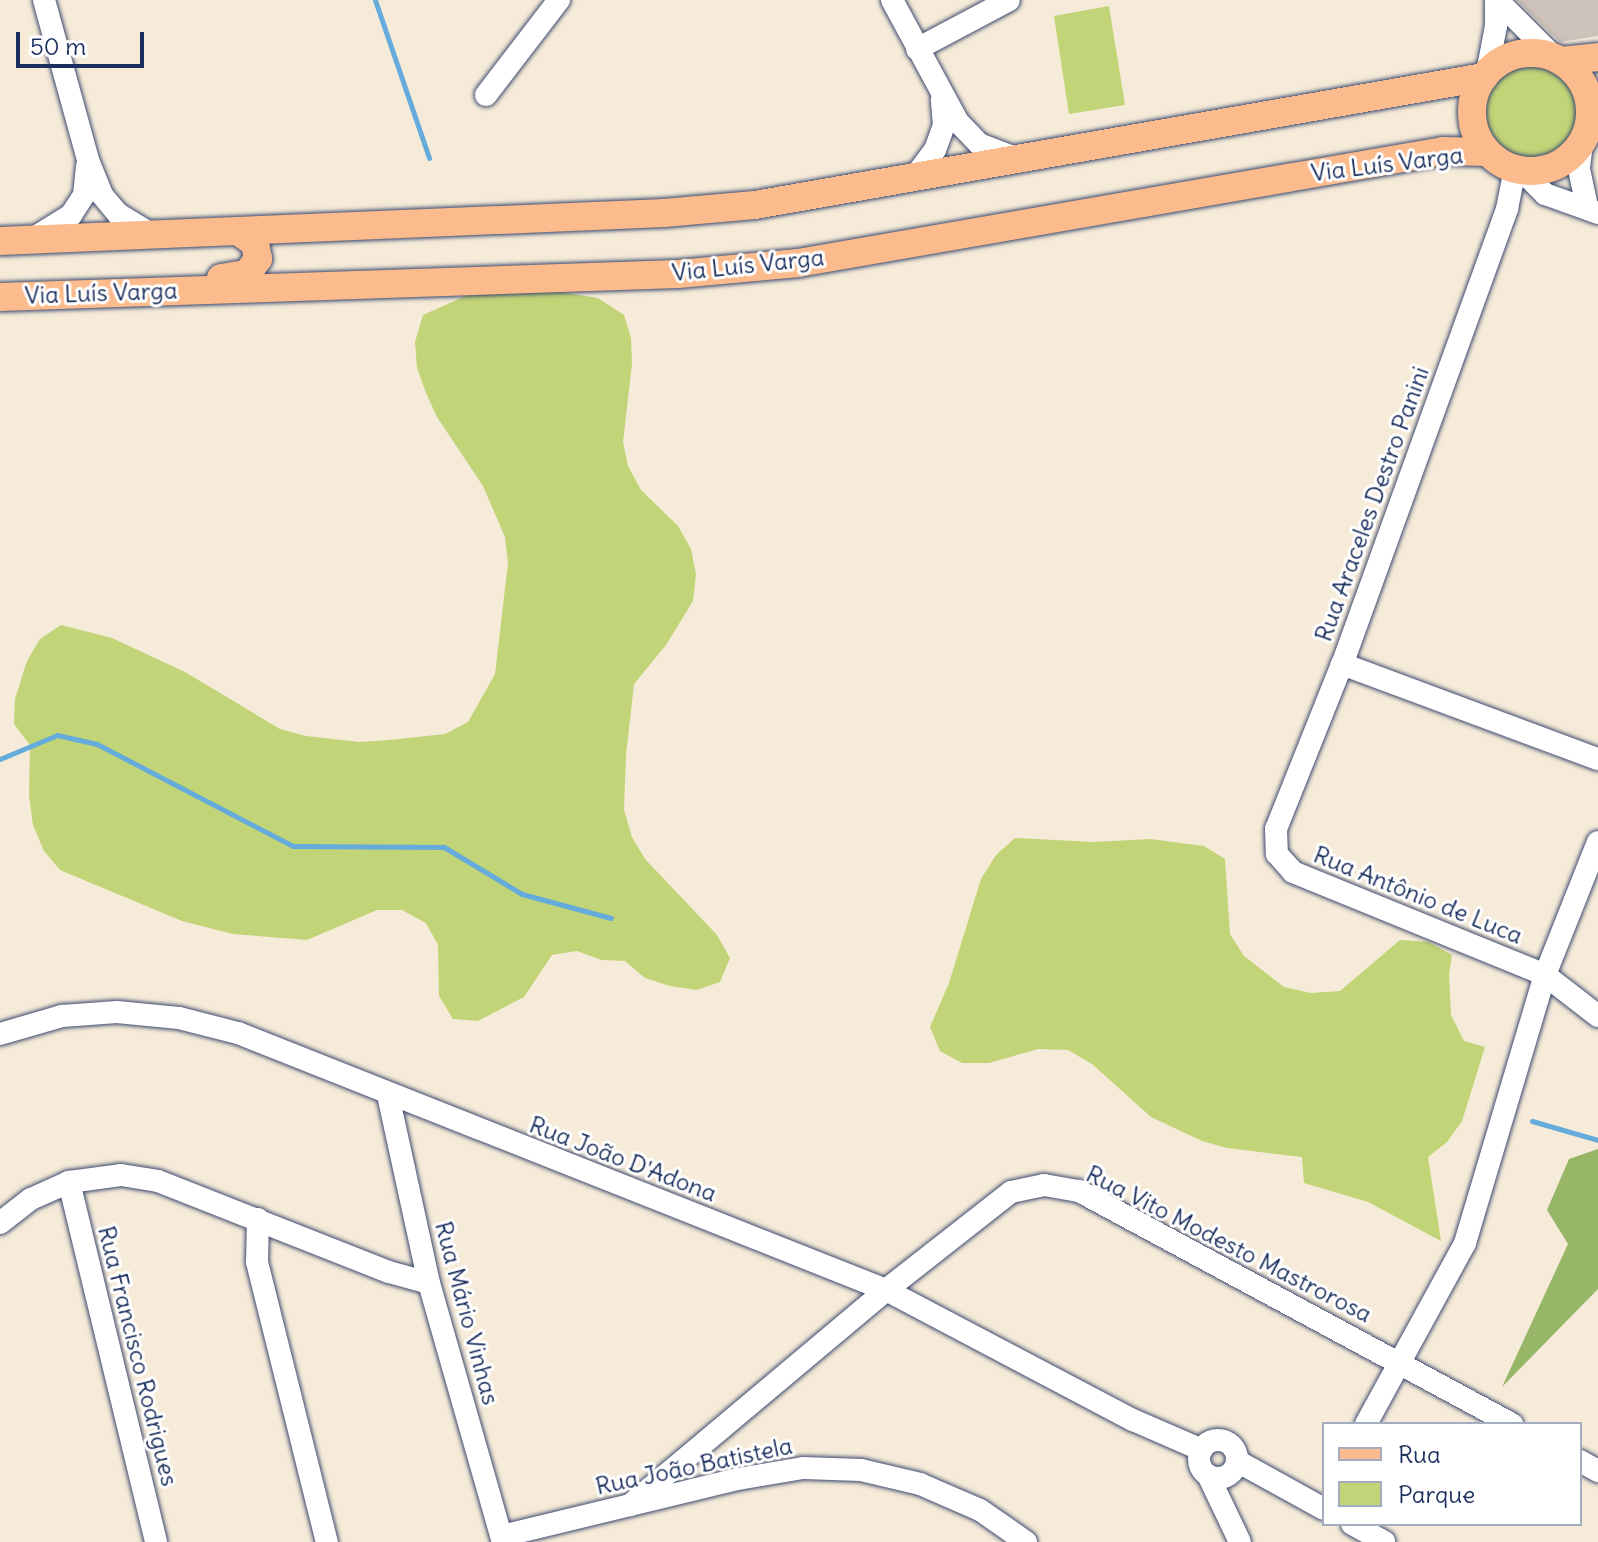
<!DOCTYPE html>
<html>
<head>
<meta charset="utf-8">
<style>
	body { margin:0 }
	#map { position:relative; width:1598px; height:1542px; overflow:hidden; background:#f6ebd8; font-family:Delius,sans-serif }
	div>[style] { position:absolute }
	.industrial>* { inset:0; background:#cdc2b9 }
	.green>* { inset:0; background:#c1d477 }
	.round { border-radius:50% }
	.forest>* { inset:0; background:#98b668 }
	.stream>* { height:5px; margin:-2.5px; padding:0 2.5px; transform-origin:2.5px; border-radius:2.5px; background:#65abdb }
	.roads { filter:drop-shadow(0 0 2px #3c4b70) drop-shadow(0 0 2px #3c4b70) }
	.minor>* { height:22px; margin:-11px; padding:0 11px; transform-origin:11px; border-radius:11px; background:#fff }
	.minor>.ring { margin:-11px; padding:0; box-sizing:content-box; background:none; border:22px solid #fff; border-radius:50% }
	.major>* { height:28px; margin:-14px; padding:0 14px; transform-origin:14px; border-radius:14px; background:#fbbb8c }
	.major>.ring { margin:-14px; padding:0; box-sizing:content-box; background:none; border:28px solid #fbbb8c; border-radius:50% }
	span { translate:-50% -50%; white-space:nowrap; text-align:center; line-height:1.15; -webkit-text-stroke:6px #fff; paint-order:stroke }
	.street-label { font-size:24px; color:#1b2f5e }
	.legend { position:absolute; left:1322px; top:1422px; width:260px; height:104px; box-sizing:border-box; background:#fff; border:2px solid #a4acbf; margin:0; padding:10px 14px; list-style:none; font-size:24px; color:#1b2f5e }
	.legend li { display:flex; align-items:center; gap:16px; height:40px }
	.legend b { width:40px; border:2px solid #a4acbf }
	.scale { position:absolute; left:16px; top:32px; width:128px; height:36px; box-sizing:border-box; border:4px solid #1b2f5e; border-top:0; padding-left:10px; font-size:24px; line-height:28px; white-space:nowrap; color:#1b2f5e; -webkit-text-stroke:6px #fff; paint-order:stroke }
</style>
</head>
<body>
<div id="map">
	<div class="industrial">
		<div style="clip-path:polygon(1517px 0,1598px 0,1598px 36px,1560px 42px)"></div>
	</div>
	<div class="green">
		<div style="clip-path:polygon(1109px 6px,1125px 105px,1069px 114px,1054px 16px)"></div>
		<div class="round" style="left:1483px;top:64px;width:96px;height:96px"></div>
		<div style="clip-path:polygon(547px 290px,598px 298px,624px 315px,631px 338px,632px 364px,623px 442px,628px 466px,641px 490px,678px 526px,691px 549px,696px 574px,693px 601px,666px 645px,634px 684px,626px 755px,624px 810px,632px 837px,645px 859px,717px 935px,730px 958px,720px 982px,697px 990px,670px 986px,645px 978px,625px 961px,602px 960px,577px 951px,552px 955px,524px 997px,478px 1021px,453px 1019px,439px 996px,438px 945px,426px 923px,402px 910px,377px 910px,307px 940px,233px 934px,182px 921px,60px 870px,44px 851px,33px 825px,29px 796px,30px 745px,14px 724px,15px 699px,27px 661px,40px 639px,61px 625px,112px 638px,185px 672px,280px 729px,306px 736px,360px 742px,390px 740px,445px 734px,468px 722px,495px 674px,508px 563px,505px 537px,483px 486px,437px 417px,426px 393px,417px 368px,415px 342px,423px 315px,470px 294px)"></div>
		<div style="clip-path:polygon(1015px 838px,1094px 842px,1150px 839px,1204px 846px,1225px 859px,1230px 934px,1244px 956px,1284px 987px,1311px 993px,1340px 991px,1400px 940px,1428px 942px,1452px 955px,1449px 974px,1451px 1015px,1464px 1041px,1485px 1047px,1462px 1121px,1447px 1142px,1428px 1157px,1441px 1241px,1368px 1202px,1304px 1183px,1302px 1157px,1227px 1148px,1202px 1141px,1151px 1117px,1092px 1064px,1068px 1050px,1038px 1049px,989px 1063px,962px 1063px,940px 1051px,930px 1027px,949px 983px,981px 879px,996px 855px)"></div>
	</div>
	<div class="forest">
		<div style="clip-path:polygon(1598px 1149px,1598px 1289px,1502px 1387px,1568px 1244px,1547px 1210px,1569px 1159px)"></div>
	</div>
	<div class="stream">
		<div style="left:375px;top:0;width:167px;rotate:71.1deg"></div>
		<div style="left:0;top:759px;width:62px;rotate:-22.8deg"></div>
		<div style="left:57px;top:735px;width:41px;rotate:12.7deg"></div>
		<div style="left:97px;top:744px;width:221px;rotate:27.5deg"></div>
		<div style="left:293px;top:846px;width:151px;rotate:0.4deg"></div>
		<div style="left:444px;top:847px;width:91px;rotate:31.1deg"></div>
		<div style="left:522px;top:894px;width:92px;rotate:15.1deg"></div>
		<div style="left:1532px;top:1121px;width:69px;rotate:16.1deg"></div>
	</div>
	<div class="roads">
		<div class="minor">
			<div style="left:44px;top:0;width:166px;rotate:74.6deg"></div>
			<div style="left:88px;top:160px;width:38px;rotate:68deg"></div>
			<div style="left:102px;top:195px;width:25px;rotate:50deg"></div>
			<div style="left:118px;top:214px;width:39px;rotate:31deg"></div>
			<div style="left:892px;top:0;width:139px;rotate:61.6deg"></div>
			<div style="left:958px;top:122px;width:30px;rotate:46deg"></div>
			<div style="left:979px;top:144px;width:39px;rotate:21deg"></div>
			<div style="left:1497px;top:0;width:82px;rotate:45deg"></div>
			<div style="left:917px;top:49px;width:104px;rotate:-28deg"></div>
			<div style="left:1487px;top:73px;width:48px;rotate:-79.2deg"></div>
			<div style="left:1496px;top:26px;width:26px;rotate:-90deg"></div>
			<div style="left:486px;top:95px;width:120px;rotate:-52.5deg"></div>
			<div style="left:1582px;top:143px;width:26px;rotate:97deg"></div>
			<div style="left:1579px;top:169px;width:40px;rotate:78deg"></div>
			<div style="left:1515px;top:169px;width:41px;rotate:101.3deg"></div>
			<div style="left:1507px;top:209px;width:484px;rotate:109.9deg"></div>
			<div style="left:1342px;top:664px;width:178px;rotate:111.8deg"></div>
			<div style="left:1276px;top:829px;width:25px;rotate:88deg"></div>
			<div style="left:1277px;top:854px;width:24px;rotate:48deg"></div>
			<div style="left:1293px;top:872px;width:272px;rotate:22.2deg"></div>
			<div style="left:1545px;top:975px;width:67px;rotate:37.7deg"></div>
			<div style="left:1522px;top:171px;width:33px;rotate:45deg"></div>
			<div style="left:1545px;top:194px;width:56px;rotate:19.7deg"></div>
			<div style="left:916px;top:175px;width:31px;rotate:-53deg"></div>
			<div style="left:935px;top:150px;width:27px;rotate:-70deg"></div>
			<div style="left:944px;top:125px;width:25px;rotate:-95deg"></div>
			<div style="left:32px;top:239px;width:46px;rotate:-31.6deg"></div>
			<div style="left:71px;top:215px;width:24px;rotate:-57deg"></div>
			<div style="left:84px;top:195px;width:29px;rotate:-84deg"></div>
			<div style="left:1342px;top:664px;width:273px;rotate:20.4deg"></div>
			<div style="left:0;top:1034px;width:65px;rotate:-16.2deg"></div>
			<div style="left:62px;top:1016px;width:55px;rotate:-4.2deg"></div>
			<div style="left:117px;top:1012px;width:62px;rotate:5.5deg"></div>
			<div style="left:179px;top:1018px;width:61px;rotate:14.3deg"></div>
			<div style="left:238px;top:1033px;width:697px;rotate:21.63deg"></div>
			<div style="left:886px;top:1290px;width:279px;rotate:27.8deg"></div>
			<div style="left:1133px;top:1420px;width:75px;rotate:23.5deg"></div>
			<div style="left:388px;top:1095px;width:192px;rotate:77.7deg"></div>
			<div style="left:429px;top:1283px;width:269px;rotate:74.1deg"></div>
			<div style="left:69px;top:1182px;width:370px;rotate:76.4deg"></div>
			<div style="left:258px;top:1219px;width:43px;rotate:91.3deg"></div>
			<div style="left:257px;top:1262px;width:289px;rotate:76deg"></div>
			<div style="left:0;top:1223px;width:39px;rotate:-38deg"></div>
			<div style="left:31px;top:1199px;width:42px;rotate:-24.1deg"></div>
			<div style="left:69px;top:1182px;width:52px;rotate:-7.7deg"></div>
			<div style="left:121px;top:1175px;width:37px;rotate:9deg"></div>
			<div style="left:158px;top:1181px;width:248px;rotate:21.5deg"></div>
			<div style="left:389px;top:1272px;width:41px;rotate:15.4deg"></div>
			<div style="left:1366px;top:1424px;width:206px;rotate:-61.3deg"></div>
			<div style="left:1465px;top:1243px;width:280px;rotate:-73.4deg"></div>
			<div style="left:1545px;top:975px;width:143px;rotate:-68.3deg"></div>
			<div class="ring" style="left:1199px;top:1440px;width:16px;height:16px"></div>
			<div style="left:1237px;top:1461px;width:99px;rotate:28.9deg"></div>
			<div style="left:1580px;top:1461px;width:21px;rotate:29deg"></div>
			<div style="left:1208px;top:1475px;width:74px;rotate:64.5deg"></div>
			<div style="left:630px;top:1505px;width:334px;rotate:-40deg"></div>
			<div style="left:886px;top:1290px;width:159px;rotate:-38.1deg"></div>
			<div style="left:1011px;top:1192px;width:34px;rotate:-12deg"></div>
			<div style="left:1044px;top:1185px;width:36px;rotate:10deg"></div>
			<div style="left:1079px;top:1191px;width:492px;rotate:28.3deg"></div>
			<div style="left:1352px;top:1524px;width:37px;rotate:29deg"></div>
			<div style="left:502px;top:1536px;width:243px;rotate:-13.6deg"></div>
			<div style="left:738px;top:1479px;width:66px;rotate:-9.6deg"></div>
			<div style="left:803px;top:1468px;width:58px;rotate:2deg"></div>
			<div style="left:861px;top:1470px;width:61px;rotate:13.3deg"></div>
			<div style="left:920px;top:1484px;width:65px;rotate:23.4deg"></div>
			<div style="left:980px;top:1510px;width:56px;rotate:34.8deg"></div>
		</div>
		<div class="major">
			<div class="ring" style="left:1472px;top:53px;width:90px;height:90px"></div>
			<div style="left:1561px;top:61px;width:37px;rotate:-6deg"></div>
			<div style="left:0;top:241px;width:665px;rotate:-2.41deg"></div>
			<div style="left:664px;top:213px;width:91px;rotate:-5deg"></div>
			<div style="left:755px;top:205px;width:740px;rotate:-9.96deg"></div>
			<div style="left:221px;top:278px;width:26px;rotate:-9deg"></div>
			<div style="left:247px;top:274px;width:19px;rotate:-54deg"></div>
			<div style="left:258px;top:259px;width:16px;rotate:-101deg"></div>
			<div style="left:255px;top:243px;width:21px;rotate:-145deg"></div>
			<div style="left:0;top:297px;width:678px;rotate:-1.94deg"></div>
			<div style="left:678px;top:274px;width:121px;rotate:-5.2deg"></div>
			<div style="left:798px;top:263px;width:655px;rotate:-9.85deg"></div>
			<div style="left:1443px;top:151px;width:44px;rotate:1.3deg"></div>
		</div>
	</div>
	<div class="street-label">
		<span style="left:1387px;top:164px;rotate:-7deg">Via Luís Varga</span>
		<span style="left:748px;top:265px;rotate:-6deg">Via Luís Varga</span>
		<span style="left:101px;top:293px;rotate:-2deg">Via Luís Varga</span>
		<span style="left:1372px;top:504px;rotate:-70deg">Rua Araceles Destro Panini</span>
		<span style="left:1418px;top:895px;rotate:22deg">Rua Antônio de Luca</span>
		<span style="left:623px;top:1159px;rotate:21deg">Rua João D'Adona</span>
		<span style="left:1229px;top:1244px;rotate:27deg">Rua Vito Modesto Mastrorosa</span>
		<span style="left:467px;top:1313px;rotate:75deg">Rua Mário Vinhas</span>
		<span style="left:138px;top:1356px;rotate:76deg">Rua Francisco Rodrigues</span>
		<span style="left:694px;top:1466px;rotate:-12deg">Rua João Batistela</span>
	</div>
	<ul class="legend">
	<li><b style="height:10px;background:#fbbb8c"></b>Rua</li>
	<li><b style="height:22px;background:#c1d477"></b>Parque</li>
	</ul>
	<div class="scale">50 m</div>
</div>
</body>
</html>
